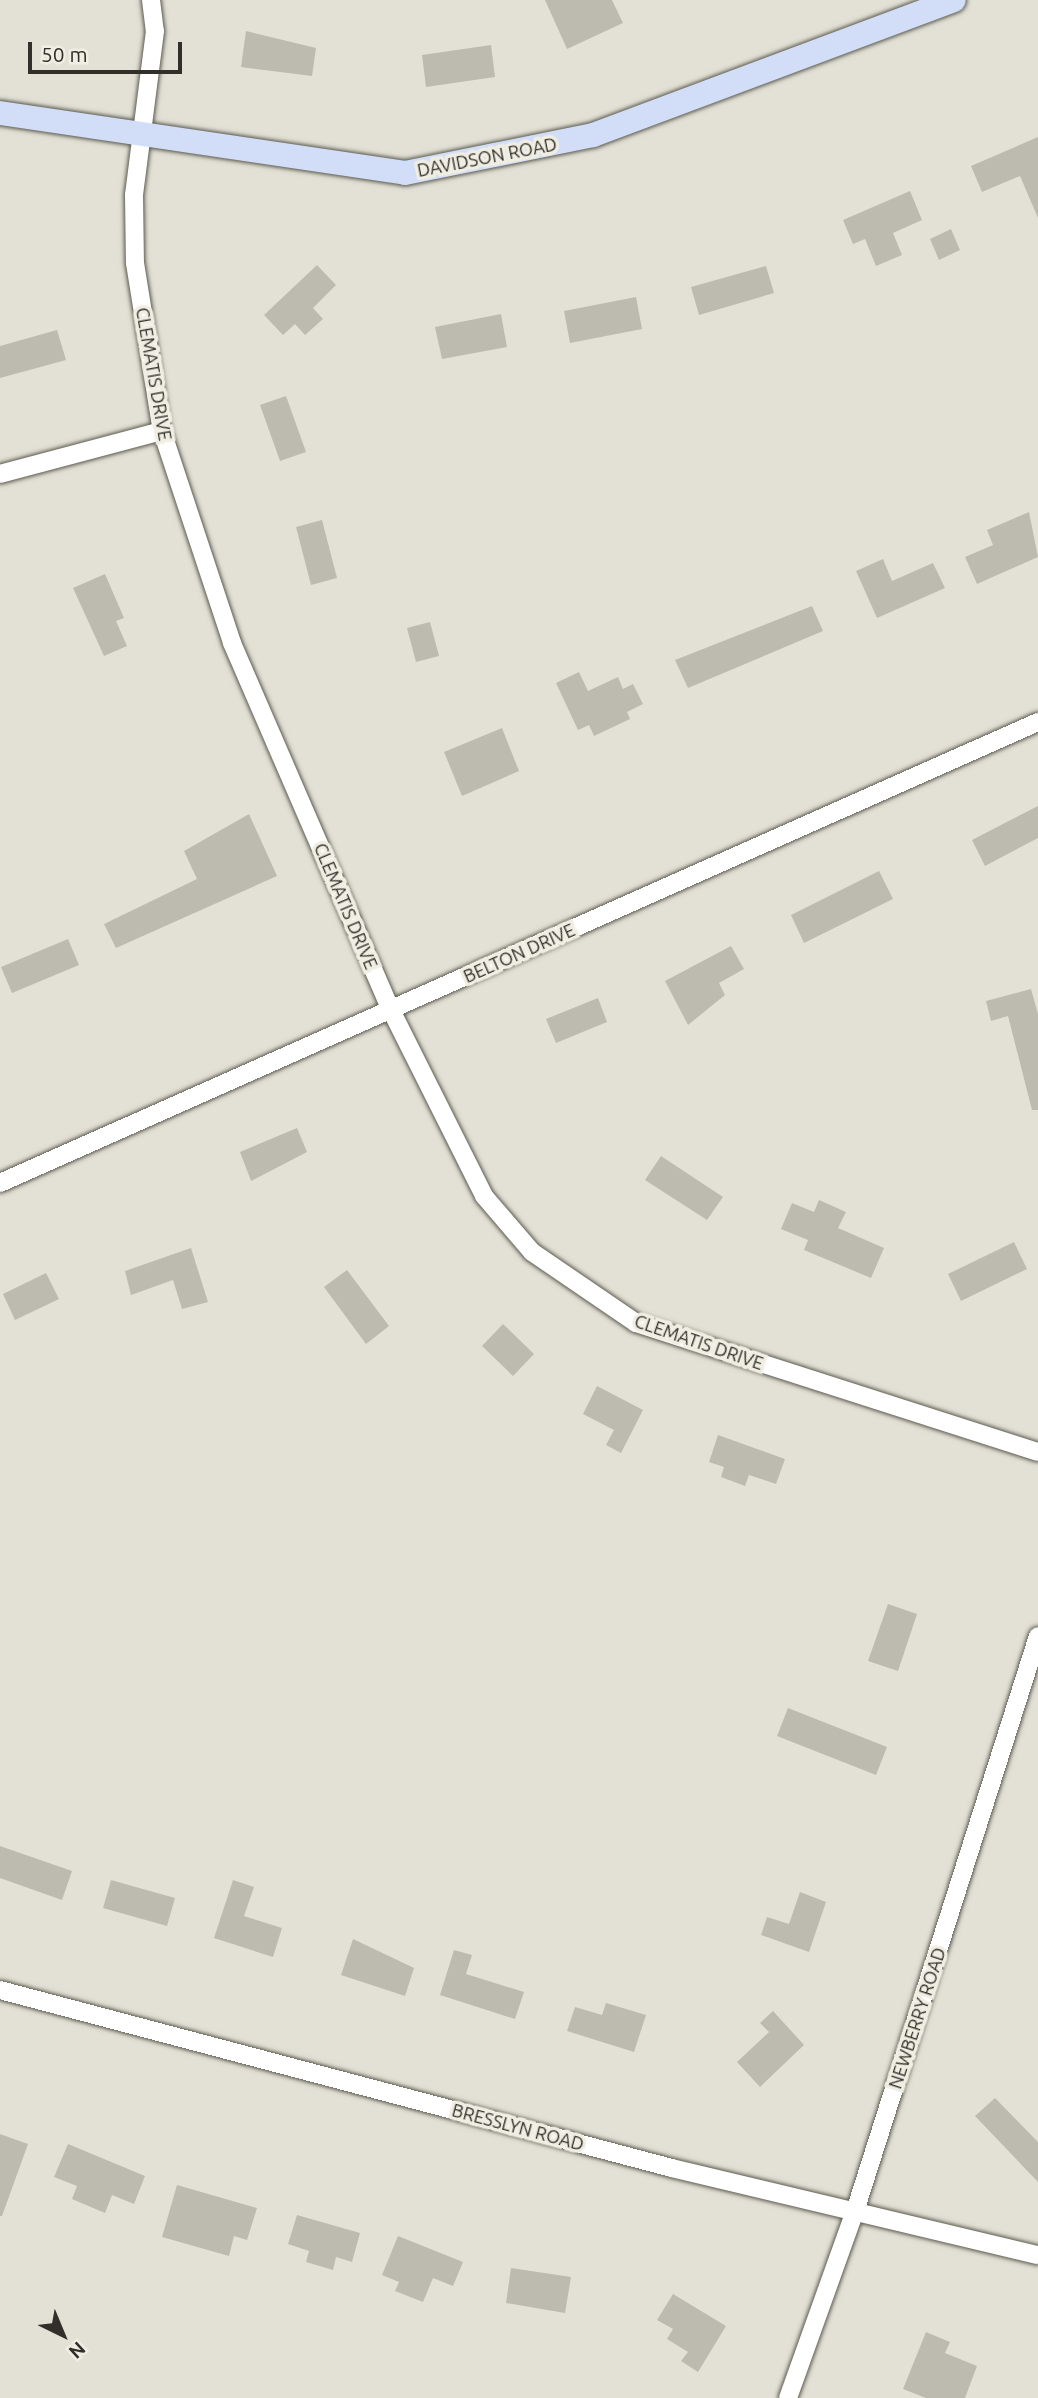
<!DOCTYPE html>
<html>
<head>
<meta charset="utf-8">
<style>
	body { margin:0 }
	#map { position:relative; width:1038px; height:2398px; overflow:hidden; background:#e3e1d5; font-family:Ubuntu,sans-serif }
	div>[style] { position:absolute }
	.building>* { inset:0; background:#bdbbaf }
	.roads { filter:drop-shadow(0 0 2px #5c5a50) drop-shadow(0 0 2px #5c5a50) }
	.street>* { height:18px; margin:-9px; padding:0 9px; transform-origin:9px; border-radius:9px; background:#fff }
	.secondary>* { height:24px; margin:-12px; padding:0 12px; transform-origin:12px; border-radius:12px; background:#d2def7 }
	span { translate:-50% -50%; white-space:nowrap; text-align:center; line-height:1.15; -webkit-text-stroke:7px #f0eee2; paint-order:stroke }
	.street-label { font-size:18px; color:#302f2a }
	.north { position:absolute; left:28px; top:2300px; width:70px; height:70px; -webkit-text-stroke:5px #f0eee2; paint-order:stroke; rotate:137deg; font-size:19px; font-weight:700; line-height:28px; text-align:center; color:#302f2a }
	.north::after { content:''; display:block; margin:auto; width:24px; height:32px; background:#302f2a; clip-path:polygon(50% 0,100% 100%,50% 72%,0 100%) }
	.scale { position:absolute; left:28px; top:42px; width:154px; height:32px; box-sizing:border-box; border:4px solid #302f2a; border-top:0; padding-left:9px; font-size:21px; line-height:24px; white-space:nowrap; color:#302f2a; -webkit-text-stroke:5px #f0eee2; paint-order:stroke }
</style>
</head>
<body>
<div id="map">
	<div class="building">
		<div style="clip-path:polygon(545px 0,612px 0,623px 23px,567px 49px)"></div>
		<div style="clip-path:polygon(246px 31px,316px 48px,312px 76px,241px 67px)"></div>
		<div style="clip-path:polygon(491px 45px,495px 77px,426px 87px,422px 55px)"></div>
		<div style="clip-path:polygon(1038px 137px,1038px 218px,1020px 176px,982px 192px,971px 166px)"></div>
		<div style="clip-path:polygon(910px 191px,922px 220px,893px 233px,902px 255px,876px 266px,865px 239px,853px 244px,843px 220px)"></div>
		<div style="clip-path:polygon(951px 229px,960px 250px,939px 260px,930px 239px)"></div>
		<div style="clip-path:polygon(317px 265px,336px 285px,313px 308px,323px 319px,305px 335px,295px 324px,283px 335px,264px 315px)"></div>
		<div style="clip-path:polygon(766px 266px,774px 293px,699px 315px,691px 287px)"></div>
		<div style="clip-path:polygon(636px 297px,642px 329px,570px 343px,564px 311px)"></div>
		<div style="clip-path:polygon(501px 314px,507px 347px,442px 359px,435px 327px)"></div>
		<div style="clip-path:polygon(57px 330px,66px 360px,0 378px,0 346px)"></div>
		<div style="clip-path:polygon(286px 396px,306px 452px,280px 461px,260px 405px)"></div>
		<div style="clip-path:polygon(1029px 512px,1038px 557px,977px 584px,965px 557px,993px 545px,987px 530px)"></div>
		<div style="clip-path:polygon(322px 520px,337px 578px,311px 585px,296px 527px)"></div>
		<div style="clip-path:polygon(883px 559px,892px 581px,933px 563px,945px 588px,877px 618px,856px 571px)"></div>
		<div style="clip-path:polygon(105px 574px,124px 618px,116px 621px,127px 646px,104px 656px,73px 588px)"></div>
		<div style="clip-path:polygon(812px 606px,823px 631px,688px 688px,675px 660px)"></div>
		<div style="clip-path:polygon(430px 622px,439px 656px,416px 662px,407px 628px)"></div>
		<div style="clip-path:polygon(579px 672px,588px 691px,618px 677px,623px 689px,633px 684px,643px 704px,627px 712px,630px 719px,594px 736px,589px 725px,578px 730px,556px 683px)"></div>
		<div style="clip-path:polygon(502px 728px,519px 771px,462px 796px,444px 752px)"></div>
		<div style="clip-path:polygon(1038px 806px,1038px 838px,985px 866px,972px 840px)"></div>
		<div style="clip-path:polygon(249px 814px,277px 876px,116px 948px,104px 924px,197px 879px,184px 851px)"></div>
		<div style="clip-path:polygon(879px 871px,893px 899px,804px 943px,791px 915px)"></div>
		<div style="clip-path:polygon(68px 939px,79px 965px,12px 993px,1px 967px)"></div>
		<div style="clip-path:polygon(731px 946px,744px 969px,719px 983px,725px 995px,688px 1025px,665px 981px)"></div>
		<div style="clip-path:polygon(1031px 989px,1038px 1014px,1038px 1110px,1032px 1110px,1008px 1016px,991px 1021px,986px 1001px)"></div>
		<div style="clip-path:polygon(598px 998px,607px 1022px,556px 1043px,546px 1019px)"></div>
		<div style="clip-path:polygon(297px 1128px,307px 1152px,251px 1181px,240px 1152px)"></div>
		<div style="clip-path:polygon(661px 1156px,723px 1197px,707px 1220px,645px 1180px)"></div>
		<div style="clip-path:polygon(819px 1200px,846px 1212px,838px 1228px,884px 1248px,871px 1278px,804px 1250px,808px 1240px,781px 1229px,792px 1203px,814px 1212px)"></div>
		<div style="clip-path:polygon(1014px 1242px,1027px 1269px,961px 1301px,948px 1274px)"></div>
		<div style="clip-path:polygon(191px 1248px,208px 1302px,182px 1309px,173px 1280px,131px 1295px,125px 1271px)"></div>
		<div style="clip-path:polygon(347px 1270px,389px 1326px,366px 1344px,324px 1287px)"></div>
		<div style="clip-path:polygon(46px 1273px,59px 1299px,15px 1320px,3px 1294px)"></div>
		<div style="clip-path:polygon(503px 1324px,534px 1354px,513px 1376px,482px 1346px)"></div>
		<div style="clip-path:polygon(597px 1386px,643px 1410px,621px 1453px,606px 1445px,614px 1430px,583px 1414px)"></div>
		<div style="clip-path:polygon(718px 1435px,785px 1459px,776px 1484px,749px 1475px,745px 1486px,721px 1477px,724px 1467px,709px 1462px)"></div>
		<div style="clip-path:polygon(888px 1604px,917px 1614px,898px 1671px,868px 1661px)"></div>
		<div style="clip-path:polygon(788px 1708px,887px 1747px,876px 1775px,777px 1736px)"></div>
		<div style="clip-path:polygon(0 1846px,72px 1871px,62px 1900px,0 1878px)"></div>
		<div style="clip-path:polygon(111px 1880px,175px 1898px,167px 1926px,103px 1908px)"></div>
		<div style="clip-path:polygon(233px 1880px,254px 1887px,244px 1916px,282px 1928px,273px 1957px,214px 1938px)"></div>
		<div style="clip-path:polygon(800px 1892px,826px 1902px,809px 1952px,761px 1935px,767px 1917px,789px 1924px)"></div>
		<div style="clip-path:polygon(353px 1939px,414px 1968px,405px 1996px,341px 1975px)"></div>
		<div style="clip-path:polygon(454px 1950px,472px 1955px,466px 1974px,524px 1992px,515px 2019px,440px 1995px)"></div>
		<div style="clip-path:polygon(606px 2003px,646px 2015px,634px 2052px,567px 2031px,575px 2007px,602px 2015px)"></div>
		<div style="clip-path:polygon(773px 2011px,804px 2045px,760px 2087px,737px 2062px,769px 2032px,760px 2023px)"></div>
		<div style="clip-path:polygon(995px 2098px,1038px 2142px,1038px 2182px,975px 2116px)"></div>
		<div style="clip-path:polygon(0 2134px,28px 2144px,2px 2216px,0 2216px)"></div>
		<div style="clip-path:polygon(68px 2144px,145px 2176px,134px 2204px,112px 2195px,105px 2213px,72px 2199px,77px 2186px,54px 2177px)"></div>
		<div style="clip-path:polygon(177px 2185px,257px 2208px,247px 2240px,234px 2236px,229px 2256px,162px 2237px)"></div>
		<div style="clip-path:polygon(297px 2215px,360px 2233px,352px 2262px,336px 2257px,333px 2270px,306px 2262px,309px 2251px,288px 2244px)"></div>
		<div style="clip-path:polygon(398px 2236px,463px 2262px,453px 2286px,433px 2278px,423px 2302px,395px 2291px,399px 2282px,382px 2275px)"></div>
		<div style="clip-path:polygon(511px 2268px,571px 2277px,565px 2313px,506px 2303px)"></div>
		<div style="clip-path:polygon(673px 2294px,726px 2326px,698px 2372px,681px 2361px,688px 2352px,667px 2339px,673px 2329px,657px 2320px)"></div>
		<div style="clip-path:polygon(926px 2332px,950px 2342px,945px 2353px,977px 2366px,965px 2398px,926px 2398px,903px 2389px)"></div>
	</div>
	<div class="roads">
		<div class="street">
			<div style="left:151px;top:0;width:31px;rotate:83deg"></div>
			<div style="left:155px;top:31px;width:165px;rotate:97.3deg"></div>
			<div style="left:134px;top:195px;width:68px;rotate:89.2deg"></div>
			<div style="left:135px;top:263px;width:170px;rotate:80.9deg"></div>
			<div style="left:162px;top:431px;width:223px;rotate:71.7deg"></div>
			<div style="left:232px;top:643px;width:400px;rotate:66.6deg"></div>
			<div style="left:391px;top:1010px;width:208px;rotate:63.4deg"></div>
			<div style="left:484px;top:1196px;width:74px;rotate:49.4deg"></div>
			<div style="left:532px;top:1252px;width:126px;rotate:34.3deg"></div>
			<div style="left:636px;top:1323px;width:422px;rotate:17.8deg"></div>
			<div style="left:0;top:474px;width:168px;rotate:-14.9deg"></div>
			<div style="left:0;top:1183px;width:1136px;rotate:-23.95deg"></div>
			<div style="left:0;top:1990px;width:695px;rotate:14.84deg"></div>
			<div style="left:672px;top:2168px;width:376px;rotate:13.4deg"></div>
			<div style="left:788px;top:2398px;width:202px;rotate:-70.3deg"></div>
			<div style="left:856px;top:2208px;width:600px;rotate:-72.35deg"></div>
		</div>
		<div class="secondary">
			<div style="left:0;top:113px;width:409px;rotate:8.4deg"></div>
			<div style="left:405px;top:173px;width:192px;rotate:-11.4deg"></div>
			<div style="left:593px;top:135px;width:385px;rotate:-20.5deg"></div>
		</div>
	</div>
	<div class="street-label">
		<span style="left:487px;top:157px;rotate:-11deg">DAVIDSON ROAD</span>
		<span style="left:154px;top:374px;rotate:80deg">CLEMATIS DRIVE</span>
		<span style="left:346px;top:906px;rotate:67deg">CLEMATIS DRIVE</span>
		<span style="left:519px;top:953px;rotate:-24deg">BELTON DRIVE</span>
		<span style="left:699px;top:1342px;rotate:19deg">CLEMATIS DRIVE</span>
		<span style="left:917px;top:2018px;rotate:-72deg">NEWBERRY ROAD</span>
		<span style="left:518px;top:2127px;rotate:15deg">BRESSLYN ROAD</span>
	</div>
	<div class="north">N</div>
	<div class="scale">50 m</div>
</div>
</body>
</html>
